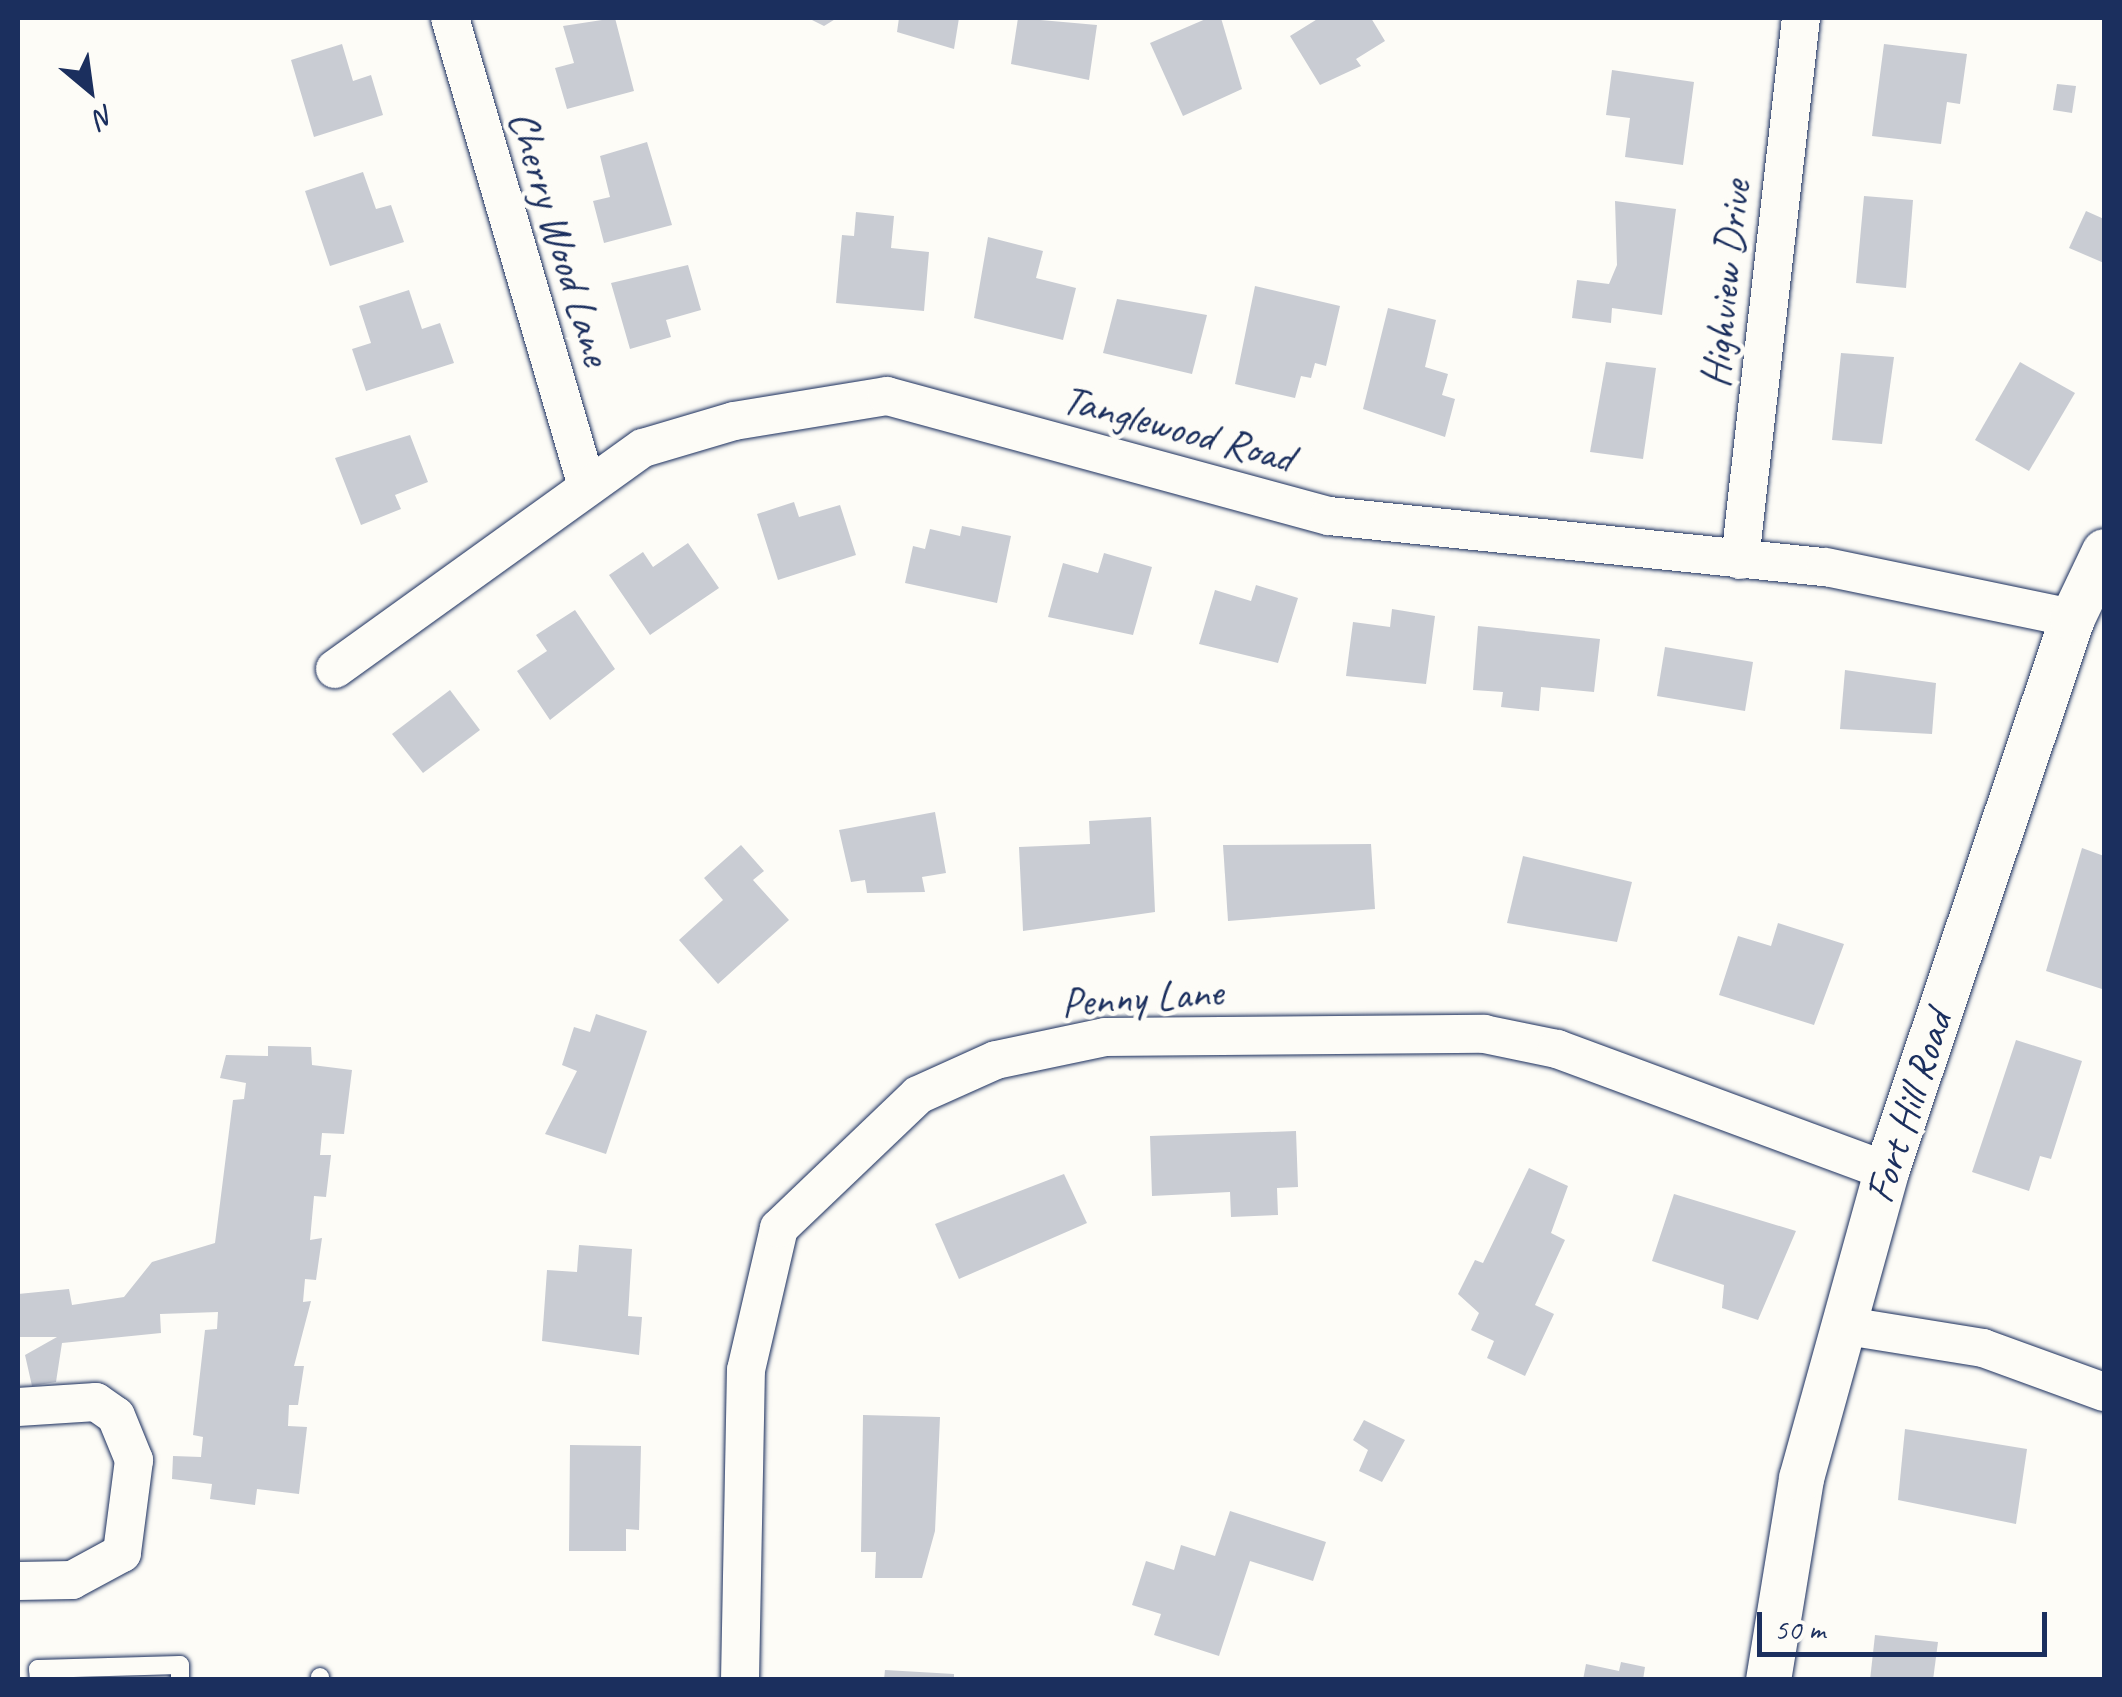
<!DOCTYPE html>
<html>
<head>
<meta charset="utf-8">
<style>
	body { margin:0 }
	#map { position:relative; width:2122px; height:1697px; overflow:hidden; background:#fdfcf7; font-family:Caveat,sans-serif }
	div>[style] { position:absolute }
	.building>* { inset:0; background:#c9ccd3 }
	.roads { filter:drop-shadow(0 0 2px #1b2f5e) drop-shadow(0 0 2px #1b2f5e) }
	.service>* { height:18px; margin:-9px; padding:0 9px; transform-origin:9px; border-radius:9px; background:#fdfcf7 }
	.minor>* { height:38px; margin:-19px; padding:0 19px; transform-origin:19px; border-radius:19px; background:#fdfcf7 }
	.tertiary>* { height:45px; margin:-22.5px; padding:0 22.5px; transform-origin:22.5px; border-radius:22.5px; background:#fdfcf7 }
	span { translate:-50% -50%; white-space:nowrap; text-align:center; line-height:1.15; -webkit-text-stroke:10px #fdfcf7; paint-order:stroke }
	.street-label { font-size:42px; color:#1b2f5e }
	.frame { position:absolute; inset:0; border:20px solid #1b2f5e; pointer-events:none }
	.north { position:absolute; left:40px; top:40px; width:100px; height:100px; -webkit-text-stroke:8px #fdfcf7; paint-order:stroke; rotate:151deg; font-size:28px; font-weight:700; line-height:40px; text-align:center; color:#1b2f5e }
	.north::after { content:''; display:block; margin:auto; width:35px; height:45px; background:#1b2f5e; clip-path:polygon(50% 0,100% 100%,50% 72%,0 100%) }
	.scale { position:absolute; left:1757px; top:1612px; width:290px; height:45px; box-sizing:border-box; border:5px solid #1b2f5e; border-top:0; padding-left:12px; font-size:30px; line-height:35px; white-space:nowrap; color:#1b2f5e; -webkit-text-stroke:8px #fdfcf7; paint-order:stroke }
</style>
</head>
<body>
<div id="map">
	<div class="building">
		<div style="clip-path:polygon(615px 18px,634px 91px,567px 109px,555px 68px,574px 63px,563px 26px)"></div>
		<div style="clip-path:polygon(808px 18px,837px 18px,824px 26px)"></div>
		<div style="clip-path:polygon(899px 18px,959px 18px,954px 49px,897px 32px)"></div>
		<div style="clip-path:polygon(1018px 18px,1097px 25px,1089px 80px,1011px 64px)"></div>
		<div style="clip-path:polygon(1208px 18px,1221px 18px,1242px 89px,1183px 116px,1150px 43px)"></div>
		<div style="clip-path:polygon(1319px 18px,1371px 18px,1385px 41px,1356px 59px,1361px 66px,1320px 85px,1290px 36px)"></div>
		<div style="clip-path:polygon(342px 44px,353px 81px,371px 75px,383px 115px,314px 137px,291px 60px)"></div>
		<div style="clip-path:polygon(1884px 44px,1967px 54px,1960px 104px,1947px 102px,1941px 144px,1872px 136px)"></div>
		<div style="clip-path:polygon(1612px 70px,1694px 82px,1683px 165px,1625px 157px,1630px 118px,1606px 115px)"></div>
		<div style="clip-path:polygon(2057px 84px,2076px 86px,2072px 113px,2053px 110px)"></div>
		<div style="clip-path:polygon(647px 142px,672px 225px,604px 243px,593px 201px,610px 197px,600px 156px)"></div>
		<div style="clip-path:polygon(363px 172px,376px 209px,391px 205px,404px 242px,330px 266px,305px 191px)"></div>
		<div style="clip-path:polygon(1864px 196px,1913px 200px,1906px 288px,1856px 283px)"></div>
		<div style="clip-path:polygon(1615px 201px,1676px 209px,1662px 315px,1612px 308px,1611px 323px,1572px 318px,1577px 280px,1609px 284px,1617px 265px)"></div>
		<div style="clip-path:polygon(2086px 211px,2104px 219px,2104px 263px,2069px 248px)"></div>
		<div style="clip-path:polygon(856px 212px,894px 216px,891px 248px,929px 252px,924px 311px,836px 303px,842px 235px,854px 236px)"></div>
		<div style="clip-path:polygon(988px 237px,1043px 251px,1036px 278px,1076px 288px,1063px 340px,974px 318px)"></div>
		<div style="clip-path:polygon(688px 265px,701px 310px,666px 320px,671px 337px,630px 349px,611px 283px)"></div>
		<div style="clip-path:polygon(1255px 286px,1340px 306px,1326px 366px,1315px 363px,1311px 378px,1301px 376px,1295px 398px,1235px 384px)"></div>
		<div style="clip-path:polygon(409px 290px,422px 329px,440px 323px,454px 363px,366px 391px,352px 349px,371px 343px,359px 306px)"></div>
		<div style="clip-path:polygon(1117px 299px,1207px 315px,1192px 374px,1103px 353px)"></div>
		<div style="clip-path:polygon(1388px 308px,1436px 320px,1425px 367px,1448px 374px,1442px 395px,1455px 399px,1445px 437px,1363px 409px)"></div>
		<div style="clip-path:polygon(1841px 353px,1894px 357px,1882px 444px,1832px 440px)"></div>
		<div style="clip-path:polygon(1606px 362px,1656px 368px,1643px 459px,1590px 452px)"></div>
		<div style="clip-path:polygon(2020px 362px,2075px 393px,2029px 471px,1975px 440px)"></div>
		<div style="clip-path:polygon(410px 435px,428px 482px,395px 495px,401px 509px,361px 525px,335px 458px)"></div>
		<div style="clip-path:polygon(794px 502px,799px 517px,840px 505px,856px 555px,778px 580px,757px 514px)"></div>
		<div style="clip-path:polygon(962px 526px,1011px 536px,997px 603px,905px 583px,913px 546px,925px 549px,930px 529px,960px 536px)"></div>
		<div style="clip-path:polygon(688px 543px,719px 588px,650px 635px,609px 575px,643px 552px,653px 567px)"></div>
		<div style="clip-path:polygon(1104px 553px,1152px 567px,1133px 635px,1048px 617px,1063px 563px,1098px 573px)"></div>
		<div style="clip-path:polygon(1256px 585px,1298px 598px,1278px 663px,1199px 644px,1215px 590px,1251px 601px)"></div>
		<div style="clip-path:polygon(1392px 609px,1435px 616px,1426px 684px,1346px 676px,1353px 622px,1390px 627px)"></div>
		<div style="clip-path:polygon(575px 610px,615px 669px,550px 720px,517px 671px,547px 651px,536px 635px)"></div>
		<div style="clip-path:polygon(1478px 626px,1600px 639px,1594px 692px,1541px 687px,1539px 711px,1501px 707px,1503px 692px,1473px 690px)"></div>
		<div style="clip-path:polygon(1665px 647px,1753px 662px,1745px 711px,1657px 696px)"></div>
		<div style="clip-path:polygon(1845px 670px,1936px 683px,1932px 734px,1840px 729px)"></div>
		<div style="clip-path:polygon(450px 690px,480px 730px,423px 773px,392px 734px)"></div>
		<div style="clip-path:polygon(935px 812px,946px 873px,922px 877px,925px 892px,867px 893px,865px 880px,851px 882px,839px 830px)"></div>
		<div style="clip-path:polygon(1151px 817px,1155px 912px,1023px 931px,1019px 847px,1090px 844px,1089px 821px)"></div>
		<div style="clip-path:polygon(1371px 844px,1375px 909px,1228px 921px,1223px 845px)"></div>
		<div style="clip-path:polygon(741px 845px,764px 871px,753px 880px,789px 920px,718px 984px,679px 940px,723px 900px,704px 878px)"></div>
		<div style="clip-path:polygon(2082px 848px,2104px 856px,2102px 989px,2046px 971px)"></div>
		<div style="clip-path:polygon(1523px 856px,1632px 882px,1617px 942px,1507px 923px)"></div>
		<div style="clip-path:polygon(1778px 923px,1844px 944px,1814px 1025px,1719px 995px,1738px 936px,1771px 946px)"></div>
		<div style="clip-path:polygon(596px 1014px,647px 1031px,606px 1154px,545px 1134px,577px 1071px,562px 1065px,574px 1027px,590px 1032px)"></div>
		<div style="clip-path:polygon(2016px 1040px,2082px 1061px,2051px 1159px,2040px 1156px,2029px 1191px,1972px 1172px)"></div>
		<div style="clip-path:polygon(268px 1046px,311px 1047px,312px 1065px,352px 1070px,344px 1134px,322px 1133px,320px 1155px,331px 1155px,326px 1197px,314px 1196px,310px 1240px,322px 1238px,316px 1280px,305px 1279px,303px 1302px,311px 1301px,294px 1366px,304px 1366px,298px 1405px,289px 1405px,288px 1426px,307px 1427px,299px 1494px,257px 1489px,255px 1505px,210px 1499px,212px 1484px,172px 1479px,173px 1456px,201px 1457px,203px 1437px,193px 1435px,205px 1330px,217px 1329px,218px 1312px,160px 1314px,161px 1333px,62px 1343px,56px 1382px,32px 1386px,25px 1355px,57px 1337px,18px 1337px,18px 1294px,69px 1289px,72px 1305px,124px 1297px,152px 1262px,215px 1243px,233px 1100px,244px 1099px,246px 1083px,220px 1078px,226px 1055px,268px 1056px)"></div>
		<div style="clip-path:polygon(1296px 1131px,1298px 1187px,1277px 1188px,1278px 1215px,1231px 1217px,1230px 1192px,1152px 1196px,1150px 1136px)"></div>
		<div style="clip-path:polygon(1529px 1168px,1568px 1186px,1551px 1233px,1565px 1240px,1535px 1305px,1554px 1314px,1525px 1376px,1487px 1358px,1494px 1341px,1471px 1330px,1479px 1313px,1458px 1294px,1475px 1260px,1483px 1263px)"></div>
		<div style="clip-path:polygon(1064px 1174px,1087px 1223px,959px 1279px,935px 1224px)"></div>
		<div style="clip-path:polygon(1674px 1194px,1796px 1231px,1758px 1320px,1722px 1308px,1724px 1285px,1652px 1261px)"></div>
		<div style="clip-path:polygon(579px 1245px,632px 1249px,628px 1316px,642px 1317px,639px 1355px,542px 1341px,547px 1270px,577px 1272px)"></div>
		<div style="clip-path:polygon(863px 1415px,940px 1417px,935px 1531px,922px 1578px,875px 1578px,876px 1552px,861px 1552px)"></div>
		<div style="clip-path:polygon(1364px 1420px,1405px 1440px,1382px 1482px,1359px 1471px,1368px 1450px,1353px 1440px)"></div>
		<div style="clip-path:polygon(1905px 1429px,2027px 1449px,2016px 1524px,1898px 1500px)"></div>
		<div style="clip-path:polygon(570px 1445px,641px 1446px,639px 1530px,626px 1529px,626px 1551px,569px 1551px)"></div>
		<div style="clip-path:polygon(1230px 1511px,1326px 1542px,1313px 1581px,1250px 1561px,1219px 1656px,1154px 1635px,1161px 1614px,1132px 1605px,1146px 1561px,1174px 1570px,1181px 1545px,1215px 1556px)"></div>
		<div style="clip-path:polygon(1875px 1635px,1938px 1642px,1933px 1680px,1870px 1680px)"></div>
		<div style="clip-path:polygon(1621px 1662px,1645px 1667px,1643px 1680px,1583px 1680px,1586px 1664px,1619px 1671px)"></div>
		<div style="clip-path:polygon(885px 1670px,954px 1674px,954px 1680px,884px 1680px)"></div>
	</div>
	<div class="roads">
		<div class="service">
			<div style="left:39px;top:1680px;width:11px;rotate:-95deg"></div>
			<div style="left:38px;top:1669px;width:142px;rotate:-1.6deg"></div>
			<div style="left:180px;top:1665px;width:15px;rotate:90deg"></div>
			<div style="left:320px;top:1680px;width:3px;rotate:-90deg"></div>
		</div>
		<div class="minor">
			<div style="left:450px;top:18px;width:484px;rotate:73.7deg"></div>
			<div style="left:1740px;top:560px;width:545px;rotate:-83.58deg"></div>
			<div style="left:335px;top:669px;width:379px;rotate:-35.7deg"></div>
			<div style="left:643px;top:448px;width:95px;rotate:-16.5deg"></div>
			<div style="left:734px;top:421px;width:155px;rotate:-9.3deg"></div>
			<div style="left:887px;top:396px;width:458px;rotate:15.2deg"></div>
			<div style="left:1329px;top:516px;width:500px;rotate:5.9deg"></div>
			<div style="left:1826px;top:567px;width:251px;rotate:11.7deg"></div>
			<div style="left:1847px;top:1326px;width:138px;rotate:9.2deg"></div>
			<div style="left:1983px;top:1348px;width:129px;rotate:20deg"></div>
			<div style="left:18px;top:1407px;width:78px;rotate:-3.7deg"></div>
			<div style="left:96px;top:1402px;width:24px;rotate:35deg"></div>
			<div style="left:116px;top:1416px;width:48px;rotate:67.8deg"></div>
			<div style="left:134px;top:1460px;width:94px;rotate:97.4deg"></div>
			<div style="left:122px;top:1553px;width:57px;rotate:151.6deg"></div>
			<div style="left:72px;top:1580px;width:54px;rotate:178.9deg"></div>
			<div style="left:740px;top:1680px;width:310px;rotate:-88.9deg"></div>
			<div style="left:746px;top:1370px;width:146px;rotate:-76.9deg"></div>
			<div style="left:779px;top:1228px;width:192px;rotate:-43.7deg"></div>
			<div style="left:918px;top:1095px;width:85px;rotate:-24.2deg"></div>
			<div style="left:996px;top:1060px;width:111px;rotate:-11.9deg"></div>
			<div style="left:1105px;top:1037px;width:379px;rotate:-0.5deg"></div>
			<div style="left:1484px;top:1034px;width:75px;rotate:11.6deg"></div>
			<div style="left:1557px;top:1049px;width:351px;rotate:20.3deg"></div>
		</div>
		<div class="tertiary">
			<div style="left:1768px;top:1680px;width:205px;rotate:-80.7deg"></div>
			<div style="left:1801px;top:1478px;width:319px;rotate:-74.5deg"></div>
			<div style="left:1886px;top:1171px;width:583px;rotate:-71.41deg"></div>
			<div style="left:2072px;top:618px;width:74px;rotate:-64.5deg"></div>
		</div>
	</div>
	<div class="street-label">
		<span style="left:559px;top:238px;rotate:73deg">Cherry Wood Lane</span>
		<span style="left:1726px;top:284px;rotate:-84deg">Highview Drive</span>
		<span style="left:1178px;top:429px;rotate:15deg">Tanglewood Road</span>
		<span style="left:1142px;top:998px;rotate:-4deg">Penny Lane</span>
		<span style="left:1909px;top:1107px;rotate:-72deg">Fort Hill Road</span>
	</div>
	<div class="frame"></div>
	<div class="north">N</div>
	<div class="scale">50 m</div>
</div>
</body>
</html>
